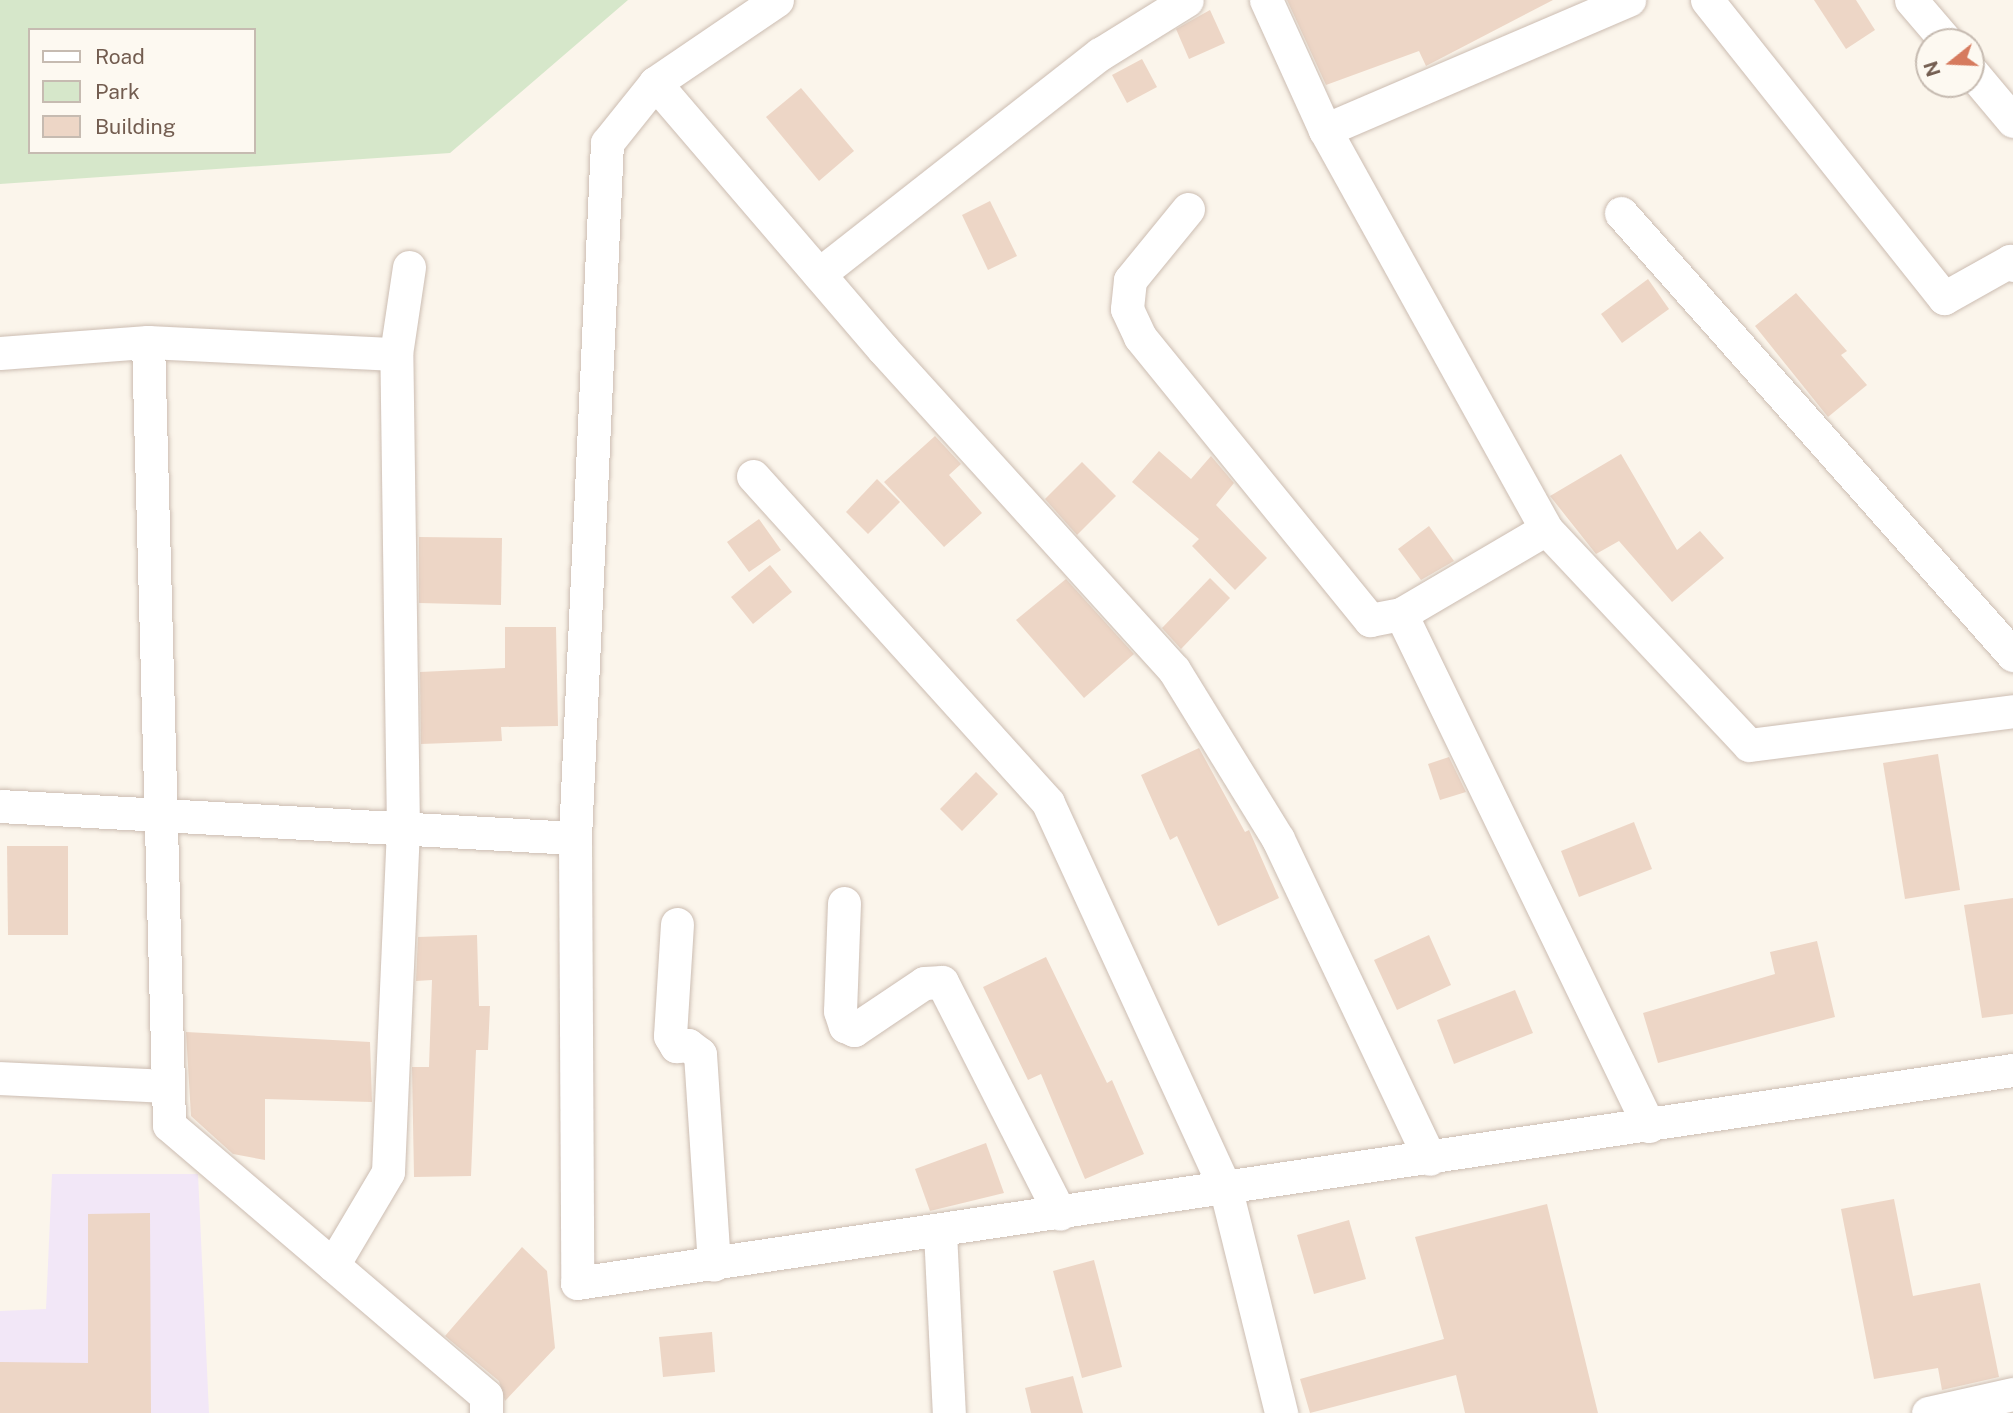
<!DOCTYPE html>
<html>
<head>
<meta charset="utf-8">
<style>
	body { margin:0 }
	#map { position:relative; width:2013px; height:1413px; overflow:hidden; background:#fbf5eb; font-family:"Public Sans",sans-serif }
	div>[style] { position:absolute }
	.education>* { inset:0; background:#f2e7f7 }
	.green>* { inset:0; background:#d6e7ca }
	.building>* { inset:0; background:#edd6c6 }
	.roads { filter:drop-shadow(0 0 2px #ccbdb2) drop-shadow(0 0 2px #ccbdb2) }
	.minor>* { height:33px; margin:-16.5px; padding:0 16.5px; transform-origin:16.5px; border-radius:16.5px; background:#fff }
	span { translate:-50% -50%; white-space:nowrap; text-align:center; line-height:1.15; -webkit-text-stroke:5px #fdf9f1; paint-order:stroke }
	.legend { position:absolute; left:28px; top:28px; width:228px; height:126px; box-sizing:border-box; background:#fdf9f1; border:2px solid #c6bbb1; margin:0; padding:9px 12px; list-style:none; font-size:21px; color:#735d50 }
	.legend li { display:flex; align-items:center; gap:14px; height:35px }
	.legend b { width:35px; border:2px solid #c6bbb1 }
	.north { position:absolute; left:1915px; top:28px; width:70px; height:70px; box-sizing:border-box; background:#fdf9f1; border:2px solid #c6bbb1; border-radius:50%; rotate:252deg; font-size:19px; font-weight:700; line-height:28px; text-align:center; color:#735d50 }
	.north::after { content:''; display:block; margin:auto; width:24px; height:32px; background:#d67b5e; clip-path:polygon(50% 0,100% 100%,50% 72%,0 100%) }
</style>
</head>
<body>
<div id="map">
	<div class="education">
		<div style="clip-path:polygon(52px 1174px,198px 1174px,209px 1413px,0 1413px,0 1311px,46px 1309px)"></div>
	</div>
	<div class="green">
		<div style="clip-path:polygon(evenodd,0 0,628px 0,450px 153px,0 184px,0 0,30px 30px,254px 30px,254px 152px,30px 152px,30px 30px)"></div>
	</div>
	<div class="building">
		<div style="clip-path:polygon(1287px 0,1553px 0,1426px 66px,1419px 51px,1326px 85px)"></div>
		<div style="clip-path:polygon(1814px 0,1856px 0,1875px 30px,1846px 49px)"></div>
		<div style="clip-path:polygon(1210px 10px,1225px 43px,1189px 59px,1176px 29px)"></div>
		<div style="clip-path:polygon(1142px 59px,1157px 87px,1127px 103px,1112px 75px)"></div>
		<div style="clip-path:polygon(801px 88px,854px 151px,819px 181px,766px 117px)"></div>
		<div style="clip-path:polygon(990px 201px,1017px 256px,988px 270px,962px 215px)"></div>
		<div style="clip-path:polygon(1648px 279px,1669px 309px,1622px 343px,1601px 314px)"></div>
		<div style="clip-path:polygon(1796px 293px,1847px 351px,1841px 355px,1867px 385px,1828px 417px,1755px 326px)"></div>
		<div style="clip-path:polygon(935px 436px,961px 464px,949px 475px,982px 513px,944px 547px,884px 482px)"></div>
		<div style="clip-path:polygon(1159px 451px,1191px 479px,1211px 456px,1234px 483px,1216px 505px,1267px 558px,1235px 590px,1192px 546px,1199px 539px,1132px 482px)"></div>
		<div style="clip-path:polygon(1621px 454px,1677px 550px,1700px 531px,1724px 558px,1672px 602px,1619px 541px,1596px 554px,1550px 496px)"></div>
		<div style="clip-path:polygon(1082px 462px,1116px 496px,1077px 535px,1045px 499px)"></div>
		<div style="clip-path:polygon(877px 479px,900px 502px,868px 534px,846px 512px)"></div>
		<div style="clip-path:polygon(759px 519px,781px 550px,749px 572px,727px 542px)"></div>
		<div style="clip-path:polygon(1429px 526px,1454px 561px,1421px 580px,1398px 549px)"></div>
		<div style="clip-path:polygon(419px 537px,502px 538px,501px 605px,419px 603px)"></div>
		<div style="clip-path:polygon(770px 565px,792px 592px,753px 624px,731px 597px)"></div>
		<div style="clip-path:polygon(1210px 578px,1230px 598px,1181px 649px,1162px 628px)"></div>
		<div style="clip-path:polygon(1066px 579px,1134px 654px,1084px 698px,1016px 620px)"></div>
		<div style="clip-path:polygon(505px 627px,556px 627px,558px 726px,501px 727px,502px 741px,421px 744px,420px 672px,505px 668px)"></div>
		<div style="clip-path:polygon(1199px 748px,1245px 832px,1249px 830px,1279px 898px,1218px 926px,1177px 836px,1170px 840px,1141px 775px)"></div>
		<div style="clip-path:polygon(1938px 754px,1960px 890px,1905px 899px,1883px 763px)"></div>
		<div style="clip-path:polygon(1449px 757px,1466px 792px,1440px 800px,1428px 764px)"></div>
		<div style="clip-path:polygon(976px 772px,998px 794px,962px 831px,940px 809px)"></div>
		<div style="clip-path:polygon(1634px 822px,1652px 869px,1579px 897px,1561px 851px)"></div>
		<div style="clip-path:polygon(7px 846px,68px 846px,68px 935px,8px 935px)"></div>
		<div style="clip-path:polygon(2013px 898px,2013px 1014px,1982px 1018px,1964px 905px)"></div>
		<div style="clip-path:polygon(477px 935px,479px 1006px,490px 1006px,488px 1050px,476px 1050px,471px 1176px,414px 1177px,412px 1067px,429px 1067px,432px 980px,416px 981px,418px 937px)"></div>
		<div style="clip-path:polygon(1429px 935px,1451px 985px,1397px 1010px,1374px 960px)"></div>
		<div style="clip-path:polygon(1817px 941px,1835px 1017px,1658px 1063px,1643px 1013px,1775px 974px,1770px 952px)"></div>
		<div style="clip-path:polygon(1046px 957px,1107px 1083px,1112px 1080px,1144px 1154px,1085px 1179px,1041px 1074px,1028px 1080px,983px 987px)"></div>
		<div style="clip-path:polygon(1515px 990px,1533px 1033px,1454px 1064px,1437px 1020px)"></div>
		<div style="clip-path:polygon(186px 1032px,370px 1042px,372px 1102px,265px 1099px,265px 1160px,233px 1154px,191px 1116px)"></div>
		<div style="clip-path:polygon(986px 1143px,1004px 1193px,930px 1211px,915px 1169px)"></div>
		<div style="clip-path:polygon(1894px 1199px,1913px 1296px,1980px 1283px,1999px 1377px,1942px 1390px,1938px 1368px,1874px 1379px,1841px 1209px)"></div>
		<div style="clip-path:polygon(1547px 1204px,1598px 1413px,1465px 1413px,1456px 1375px,1310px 1413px,1300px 1379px,1444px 1339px,1415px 1237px)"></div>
		<div style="clip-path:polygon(150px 1213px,151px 1413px,0 1413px,0 1362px,88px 1363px,88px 1214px)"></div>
		<div style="clip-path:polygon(1349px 1220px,1366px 1279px,1314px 1294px,1297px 1235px)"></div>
		<div style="clip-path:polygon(522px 1247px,547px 1271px,555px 1348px,505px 1401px,499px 1381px,445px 1336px)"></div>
		<div style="clip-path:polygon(1094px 1260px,1122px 1367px,1082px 1378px,1053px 1271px)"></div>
		<div style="clip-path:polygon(712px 1332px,715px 1372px,663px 1377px,659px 1337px)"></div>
		<div style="clip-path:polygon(1073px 1376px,1083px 1413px,1031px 1413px,1025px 1388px)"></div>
	</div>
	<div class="roads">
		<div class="minor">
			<div style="left:777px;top:0;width:148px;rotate:145.8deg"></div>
			<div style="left:655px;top:83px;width:77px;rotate:128.7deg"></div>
			<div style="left:607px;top:143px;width:696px;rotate:92.64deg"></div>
			<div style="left:575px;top:838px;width:445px;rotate:89.7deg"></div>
			<div style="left:577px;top:1283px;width:1452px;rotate:-8.44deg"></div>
			<div style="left:1266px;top:0;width:143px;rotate:65.6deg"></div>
			<div style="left:1325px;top:130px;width:456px;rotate:61deg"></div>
			<div style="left:1546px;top:529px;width:296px;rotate:46.8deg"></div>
			<div style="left:1749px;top:745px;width:266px;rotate:-7.3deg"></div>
			<div style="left:1707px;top:0;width:381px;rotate:51.5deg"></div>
			<div style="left:1944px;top:298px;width:76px;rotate:-29.3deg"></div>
			<div style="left:2010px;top:261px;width:5px;rotate:53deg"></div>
			<div style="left:1911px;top:0;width:55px;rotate:49.4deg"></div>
			<div style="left:1971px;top:71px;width:65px;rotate:50deg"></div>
			<div style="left:655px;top:83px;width:350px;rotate:49.4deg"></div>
			<div style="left:883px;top:349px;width:433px;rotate:47.8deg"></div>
			<div style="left:1174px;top:670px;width:198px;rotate:58.4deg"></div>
			<div style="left:1278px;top:839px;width:354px;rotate:64.6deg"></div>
			<div style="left:1325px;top:130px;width:331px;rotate:-23.2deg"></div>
			<div style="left:1188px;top:209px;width:92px;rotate:129.2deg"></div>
			<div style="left:1130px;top:280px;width:29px;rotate:96deg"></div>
			<div style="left:1127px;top:309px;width:31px;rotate:65deg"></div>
			<div style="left:1140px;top:337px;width:365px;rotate:50.9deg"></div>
			<div style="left:1370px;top:620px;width:32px;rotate:-11deg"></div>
			<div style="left:1401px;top:614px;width:569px;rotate:64.16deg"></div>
			<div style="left:1621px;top:213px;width:591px;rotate:48.43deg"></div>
			<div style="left:819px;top:274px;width:357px;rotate:-38.1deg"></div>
			<div style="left:1100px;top:54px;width:102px;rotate:-31.8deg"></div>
			<div style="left:148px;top:342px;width:248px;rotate:2.8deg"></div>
			<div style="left:0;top:353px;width:148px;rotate:-4.3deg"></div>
			<div style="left:148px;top:342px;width:783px;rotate:88.46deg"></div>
			<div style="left:169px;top:1125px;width:417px;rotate:40.5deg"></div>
			<div style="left:486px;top:1396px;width:17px;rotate:90deg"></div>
			<div style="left:753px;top:476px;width:440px;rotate:47.9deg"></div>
			<div style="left:1048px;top:803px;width:426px;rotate:65.3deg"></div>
			<div style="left:1226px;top:1190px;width:230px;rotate:76.1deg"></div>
			<div style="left:1401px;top:614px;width:168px;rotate:-30.4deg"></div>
			<div style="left:0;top:806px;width:576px;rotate:3.19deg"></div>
			<div style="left:844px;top:903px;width:108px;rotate:92.1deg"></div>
			<div style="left:840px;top:1011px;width:16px;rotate:72deg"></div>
			<div style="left:845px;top:1026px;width:10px;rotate:24deg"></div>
			<div style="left:854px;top:1030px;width:84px;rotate:-33.9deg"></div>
			<div style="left:924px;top:983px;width:18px;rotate:-3deg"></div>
			<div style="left:942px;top:982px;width:260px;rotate:63deg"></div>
			<div style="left:677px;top:924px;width:112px;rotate:93.6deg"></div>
			<div style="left:670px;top:1036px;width:12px;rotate:59deg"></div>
			<div style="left:676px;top:1046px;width:12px;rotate:-5deg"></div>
			<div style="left:688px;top:1045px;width:15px;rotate:37deg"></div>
			<div style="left:700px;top:1054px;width:211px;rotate:86.2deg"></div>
			<div style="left:0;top:1078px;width:167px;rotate:2.7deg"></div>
			<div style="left:940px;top:1232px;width:181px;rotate:87.2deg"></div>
			<div style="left:333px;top:1265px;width:108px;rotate:-59.4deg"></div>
			<div style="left:388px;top:1172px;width:341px;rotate:-87.5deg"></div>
			<div style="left:403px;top:831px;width:477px;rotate:-90.8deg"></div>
			<div style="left:396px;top:354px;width:88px;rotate:-81.5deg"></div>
			<div style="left:1928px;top:1413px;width:87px;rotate:-12.6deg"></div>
		</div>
	</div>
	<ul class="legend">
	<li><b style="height:9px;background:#fff"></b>Road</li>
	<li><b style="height:19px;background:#d6e7ca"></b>Park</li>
	<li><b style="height:19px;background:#edd6c6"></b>Building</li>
	</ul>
	<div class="north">N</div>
</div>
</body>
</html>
